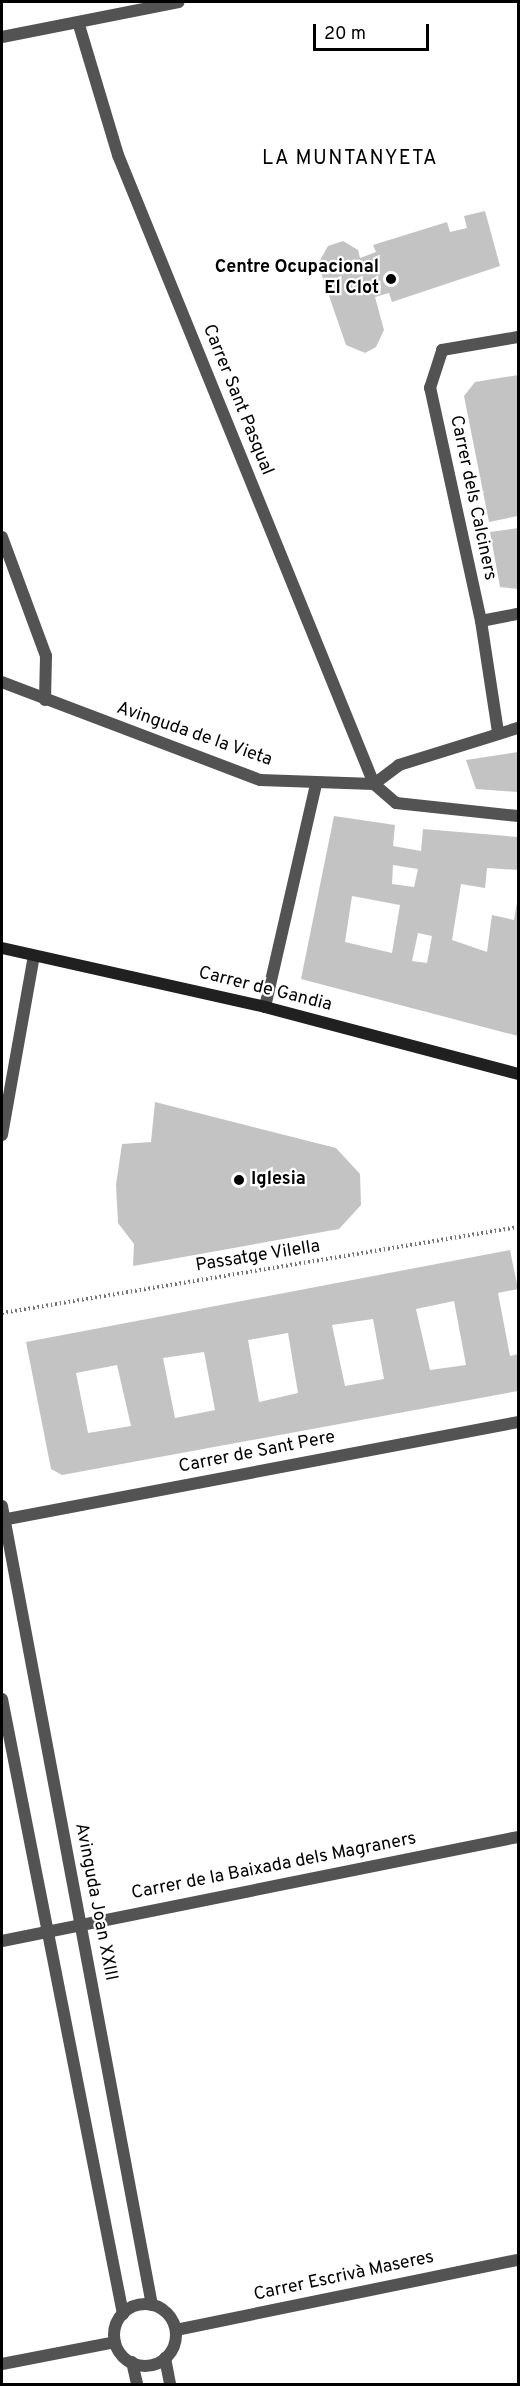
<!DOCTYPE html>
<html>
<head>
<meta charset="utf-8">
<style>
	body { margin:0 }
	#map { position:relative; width:520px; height:2386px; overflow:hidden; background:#fff; font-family:Overpass,sans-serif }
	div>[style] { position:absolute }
	.building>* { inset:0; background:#c3c3c3 }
	.path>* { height:4px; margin-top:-2px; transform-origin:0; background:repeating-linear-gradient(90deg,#757575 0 1.5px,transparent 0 4.5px) }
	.street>* { height:12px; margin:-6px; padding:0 6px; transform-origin:6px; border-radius:6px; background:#535353 }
	.street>.ring { margin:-6px; padding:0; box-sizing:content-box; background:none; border:12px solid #535353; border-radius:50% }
	.secondary>* { height:12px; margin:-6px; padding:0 6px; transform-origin:6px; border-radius:6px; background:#202020 }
	.dots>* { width:16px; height:16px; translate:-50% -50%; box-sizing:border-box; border:3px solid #fff; border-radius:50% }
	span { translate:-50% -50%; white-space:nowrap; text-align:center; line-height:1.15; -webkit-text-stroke:4.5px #fff; paint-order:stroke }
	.poi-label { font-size:18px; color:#000; font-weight:700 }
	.right { translate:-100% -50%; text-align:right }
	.left { translate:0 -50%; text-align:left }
	.street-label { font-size:18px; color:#000 }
	.neighbourhood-label { font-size:20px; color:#000; letter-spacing:1.5px }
	.frame { position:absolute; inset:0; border:3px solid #000; pointer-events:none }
	.scale { position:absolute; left:313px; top:24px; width:116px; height:27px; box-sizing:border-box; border:3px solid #000; border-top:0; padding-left:8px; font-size:18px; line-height:21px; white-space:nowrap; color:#000; -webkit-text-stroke:4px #fff; paint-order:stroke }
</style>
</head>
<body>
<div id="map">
	<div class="building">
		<div style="clip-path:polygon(485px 211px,500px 266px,392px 302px,389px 293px,375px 297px,384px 330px,376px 347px,365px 353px,346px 345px,318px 264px,328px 246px,343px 241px,358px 250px,360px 258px,376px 252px,373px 245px,447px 222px,450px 232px,467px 228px,464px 216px)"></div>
		<div style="clip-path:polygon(518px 375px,518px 516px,489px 522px,464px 396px,475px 382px)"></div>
		<div style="clip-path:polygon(518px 528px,518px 589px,500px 587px,490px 532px)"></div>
		<div style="clip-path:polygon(518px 752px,518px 792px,476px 789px,466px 760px)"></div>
		<div style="clip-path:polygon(evenodd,334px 816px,395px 825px,393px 846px,421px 851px,423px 829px,518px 837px,518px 870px,487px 868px,485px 888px,461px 884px,452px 940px,487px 952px,492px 915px,514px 920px,518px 897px,518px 1036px,301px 979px,334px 816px,393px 865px,418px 869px,414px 887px,392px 884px,393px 865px,334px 816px,352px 896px,400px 905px,392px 953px,345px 942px,352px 896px,334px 816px,418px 933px,432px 936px,427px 963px,412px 961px,418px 933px)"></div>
		<div style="clip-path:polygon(155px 1102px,336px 1148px,360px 1174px,361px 1205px,339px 1229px,133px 1266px,134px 1244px,118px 1223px,116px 1185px,122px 1144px,151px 1142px)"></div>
		<div style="clip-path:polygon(evenodd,510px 1250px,518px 1289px,498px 1293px,510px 1356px,518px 1354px,518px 1391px,62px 1475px,51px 1469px,26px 1342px,510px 1250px,454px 1301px,466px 1365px,430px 1370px,416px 1309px,454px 1301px,510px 1250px,373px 1319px,384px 1379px,345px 1386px,332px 1325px,373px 1319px,510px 1250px,288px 1333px,298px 1393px,259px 1402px,248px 1340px,288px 1333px,510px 1250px,204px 1352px,215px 1410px,175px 1418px,163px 1358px,204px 1352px,510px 1250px,117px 1365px,131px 1426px,88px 1433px,76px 1373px,117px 1365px)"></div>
	</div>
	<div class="path">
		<div style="left:2px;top:1313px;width:523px;rotate:-9.46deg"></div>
	</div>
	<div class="street">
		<div style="left:79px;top:25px;width:136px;rotate:73.3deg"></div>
		<div style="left:118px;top:155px;width:679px;rotate:67.85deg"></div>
		<div style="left:2px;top:37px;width:180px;rotate:-11.2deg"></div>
		<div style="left:2px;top:537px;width:127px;rotate:69.7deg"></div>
		<div style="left:46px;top:656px;width:44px;rotate:91.3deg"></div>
		<div style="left:481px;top:621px;width:38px;rotate:-11deg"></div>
		<div style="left:2px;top:682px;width:276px;rotate:20.8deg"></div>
		<div style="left:260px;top:780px;width:114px;rotate:2deg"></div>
		<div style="left:374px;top:784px;width:29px;rotate:41deg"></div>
		<div style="left:396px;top:803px;width:123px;rotate:6.1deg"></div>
		<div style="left:498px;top:732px;width:112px;rotate:-98.7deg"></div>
		<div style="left:481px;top:621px;width:239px;rotate:-102.3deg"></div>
		<div style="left:430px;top:388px;width:40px;rotate:-72deg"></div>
		<div style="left:442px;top:350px;width:77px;rotate:-9.7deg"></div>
		<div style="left:374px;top:784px;width:31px;rotate:-37deg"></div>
		<div style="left:399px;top:765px;width:125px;rotate:-17.3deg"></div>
		<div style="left:265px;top:1007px;width:228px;rotate:-77.1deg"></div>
		<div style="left:2px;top:1135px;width:182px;rotate:-79.9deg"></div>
		<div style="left:2px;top:1506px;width:813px;rotate:79.37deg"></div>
		<div style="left:2px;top:1520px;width:525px;rotate:-10.75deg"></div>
		<div style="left:2px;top:1699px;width:627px;rotate:78.87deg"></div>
		<div style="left:2px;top:1941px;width:526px;rotate:-11.4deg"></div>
		<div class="ring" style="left:114px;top:2304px;width:50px;height:50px"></div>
		<div style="left:176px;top:2330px;width:349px;rotate:-11.6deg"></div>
		<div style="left:165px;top:2358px;width:26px;rotate:79deg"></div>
		<div style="left:132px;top:2362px;width:23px;rotate:77deg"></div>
		<div style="left:2px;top:2364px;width:115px;rotate:-11deg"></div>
	</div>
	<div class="secondary">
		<div style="left:2px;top:948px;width:270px;rotate:12.6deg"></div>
		<div style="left:265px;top:1007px;width:262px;rotate:14.8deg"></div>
	</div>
	<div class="dots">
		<div style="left:391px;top:279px;background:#000"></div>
		<div style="left:239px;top:1180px;background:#000"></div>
	</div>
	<div class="poi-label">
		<span class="right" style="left:379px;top:279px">Centre Ocupacional<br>El Clot</span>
		<span class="left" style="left:251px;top:1180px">Iglesia</span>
	</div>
	<div class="street-label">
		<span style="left:237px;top:400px;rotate:68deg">Carrer Sant Pasqual</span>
		<span style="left:472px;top:498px;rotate:78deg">Carrer dels Calciners</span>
		<span style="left:194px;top:735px;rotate:19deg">Avinguda de la Vieta</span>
		<span style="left:265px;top:990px;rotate:14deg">Carrer de Gandia</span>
		<span style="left:258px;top:1257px;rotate:-9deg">Passatge Vilella</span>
		<span style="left:257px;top:1453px;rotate:-11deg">Carrer de Sant Pere</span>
		<span style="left:274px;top:1867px;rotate:-11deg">Carrer de la Baixada dels Magraners</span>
		<span style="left:95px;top:1902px;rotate:79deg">Avinguda Joan XXIII</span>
		<span style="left:344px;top:2277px;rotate:-12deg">Carrer Escrivà Maseres</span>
	</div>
	<div class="neighbourhood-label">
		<span style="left:350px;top:159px">LA MUNTANYETA</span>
	</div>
	<div class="frame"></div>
	<div class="scale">20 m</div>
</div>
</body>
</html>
